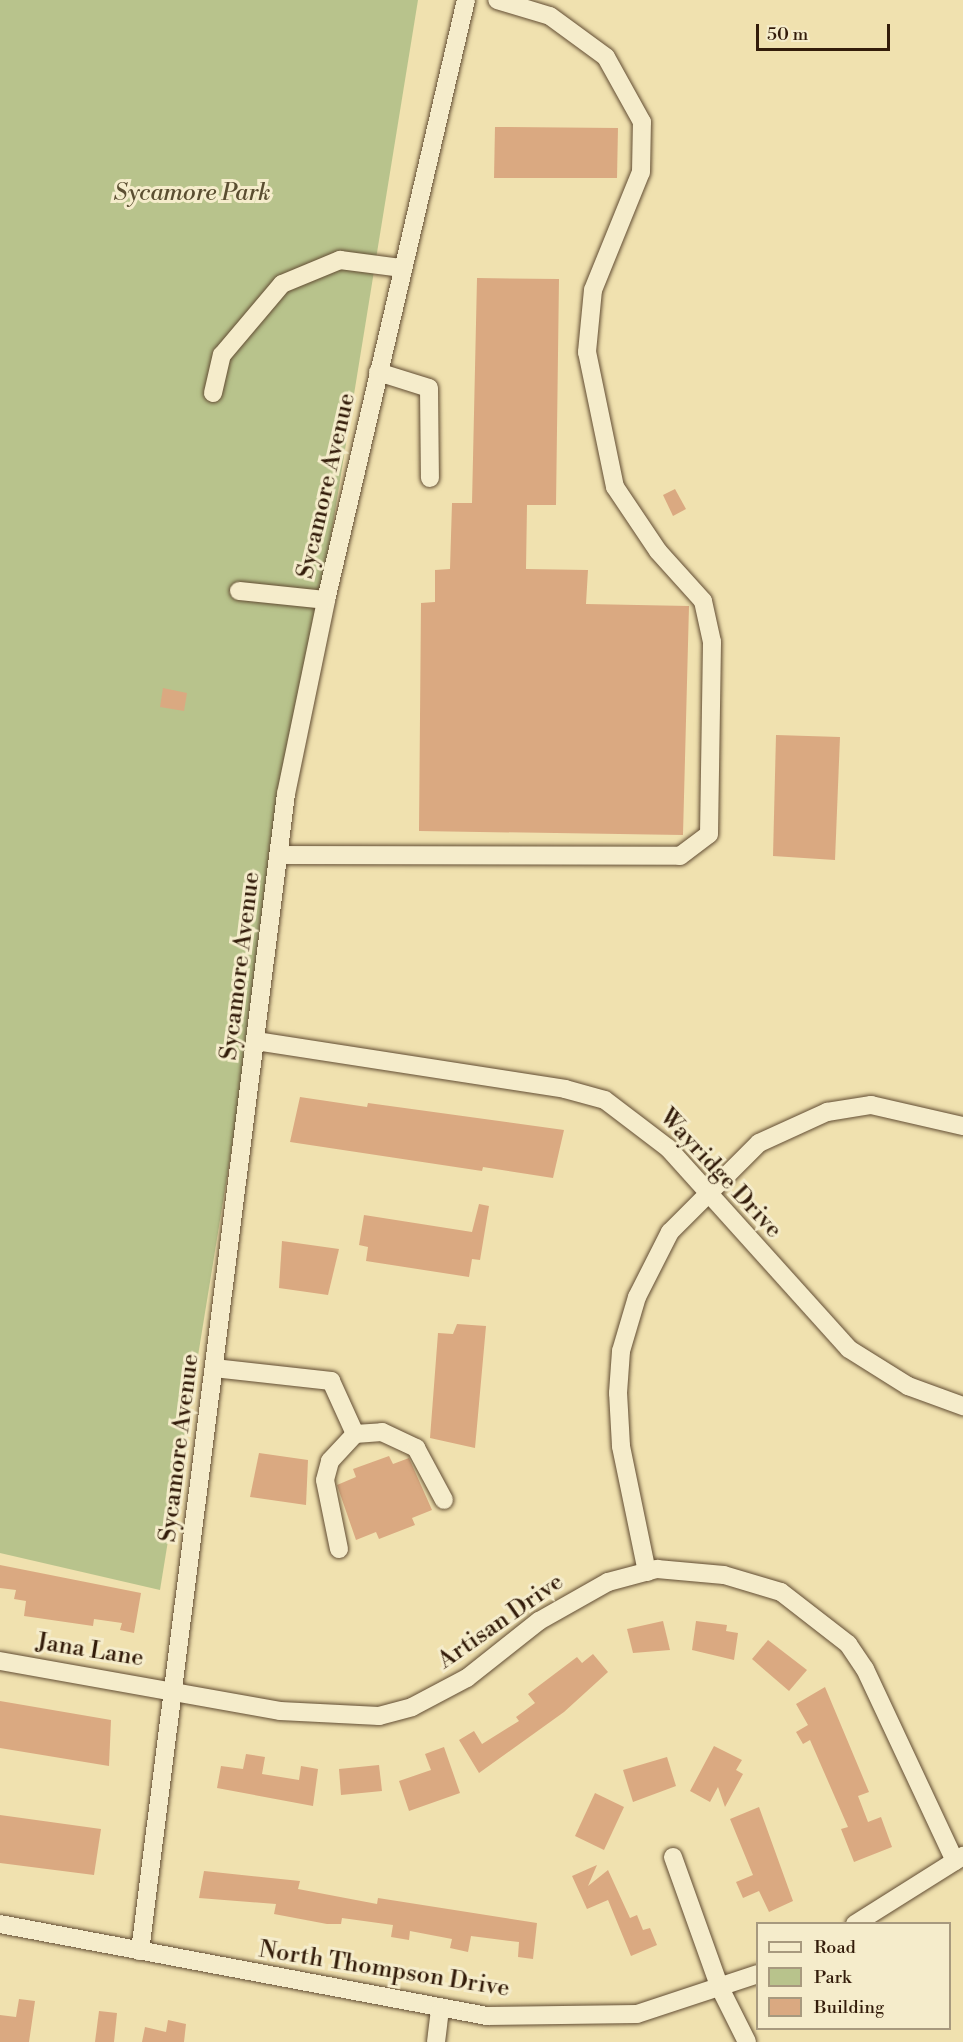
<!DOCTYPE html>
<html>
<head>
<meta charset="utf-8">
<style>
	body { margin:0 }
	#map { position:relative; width:963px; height:2042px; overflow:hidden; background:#f0e1af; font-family:"Libre Bodoni",serif }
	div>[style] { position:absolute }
	.green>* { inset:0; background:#b8c38c }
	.building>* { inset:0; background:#daa981 }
	.roads { filter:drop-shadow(0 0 2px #624d33) drop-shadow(0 0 2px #624d33) }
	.minor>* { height:18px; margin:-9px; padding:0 9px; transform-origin:9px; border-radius:9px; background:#f5eccb }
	span { translate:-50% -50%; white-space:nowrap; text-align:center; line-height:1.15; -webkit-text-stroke:6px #f5eccb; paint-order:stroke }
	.park-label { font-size:24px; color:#5b4e31; font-style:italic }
	.street-label { font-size:24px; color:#331c0a }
	.legend { position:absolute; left:756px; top:1922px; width:195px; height:108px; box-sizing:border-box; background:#f5eccb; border:2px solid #a7997e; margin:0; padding:8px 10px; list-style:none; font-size:18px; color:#331c0a }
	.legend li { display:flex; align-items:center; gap:12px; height:30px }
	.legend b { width:30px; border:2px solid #a7997e }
	.scale { position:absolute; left:756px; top:24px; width:134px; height:27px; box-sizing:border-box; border:3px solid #331c0a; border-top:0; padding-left:8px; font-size:18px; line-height:21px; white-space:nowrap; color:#331c0a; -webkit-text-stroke:4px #f5eccb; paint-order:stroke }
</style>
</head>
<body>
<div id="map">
	<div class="green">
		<div style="clip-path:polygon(0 0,418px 0,160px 1590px,0 1553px)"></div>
	</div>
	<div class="building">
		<div style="clip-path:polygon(495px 127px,618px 128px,617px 178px,494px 178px)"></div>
		<div style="clip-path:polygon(477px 278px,559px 279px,556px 505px,527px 505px,526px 569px,588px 570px,586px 604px,689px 606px,683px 835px,419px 831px,421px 603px,435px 602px,435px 570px,450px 569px,452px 503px,472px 503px)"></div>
		<div style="clip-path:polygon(675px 489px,686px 509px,673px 516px,663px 495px)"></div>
		<div style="clip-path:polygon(163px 688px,187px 693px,184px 711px,160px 707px)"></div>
		<div style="clip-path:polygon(776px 735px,840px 737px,835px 860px,773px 856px)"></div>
		<div style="clip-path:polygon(300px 1097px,367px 1107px,368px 1103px,564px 1130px,553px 1178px,483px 1167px,482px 1171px,290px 1142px)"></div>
		<div style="clip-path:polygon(479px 1204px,489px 1206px,480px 1260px,472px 1259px,469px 1277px,366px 1261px,368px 1247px,359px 1245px,364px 1215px,472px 1232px)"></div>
		<div style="clip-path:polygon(282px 1241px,339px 1249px,328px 1295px,279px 1288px)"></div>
		<div style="clip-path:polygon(457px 1324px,486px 1326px,475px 1448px,430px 1438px,438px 1333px,453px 1334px)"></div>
		<div style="clip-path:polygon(259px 1453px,308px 1460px,306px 1505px,250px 1497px)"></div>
		<div style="clip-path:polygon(389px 1456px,393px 1464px,409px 1458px,432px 1510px,412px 1518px,415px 1525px,379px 1539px,376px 1532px,356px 1540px,337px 1485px,356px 1477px,353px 1469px)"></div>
		<div style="clip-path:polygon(0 1565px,141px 1593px,134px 1633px,120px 1630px,122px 1623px,94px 1619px,93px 1626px,24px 1616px,26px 1601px,14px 1599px,16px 1590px,0 1588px)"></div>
		<div style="clip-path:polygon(663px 1621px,670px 1650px,633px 1653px,627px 1629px)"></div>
		<div style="clip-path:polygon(696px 1621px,727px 1625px,726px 1631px,738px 1633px,734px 1660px,692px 1650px)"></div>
		<div style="clip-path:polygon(768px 1640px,807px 1670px,789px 1691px,752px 1659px)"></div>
		<div style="clip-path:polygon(593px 1654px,608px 1672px,564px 1712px,479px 1773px,459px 1740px,474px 1731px,482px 1744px,519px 1721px,516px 1717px,535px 1703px,528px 1694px,577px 1657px,582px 1663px)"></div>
		<div style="clip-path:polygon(825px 1687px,869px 1792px,858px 1796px,868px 1822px,881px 1817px,892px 1847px,854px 1862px,841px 1829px,848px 1827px,810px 1740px,803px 1744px,796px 1732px,808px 1725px,796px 1704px)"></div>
		<div style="clip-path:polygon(0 1701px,111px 1720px,109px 1766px,0 1748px)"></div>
		<div style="clip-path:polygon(714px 1746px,742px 1760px,736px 1770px,743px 1774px,725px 1807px,718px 1787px,710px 1802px,690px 1791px)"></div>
		<div style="clip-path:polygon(444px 1747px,460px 1793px,409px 1811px,399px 1781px,431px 1770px,425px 1754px)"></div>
		<div style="clip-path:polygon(246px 1754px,265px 1757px,262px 1774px,299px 1780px,301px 1766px,318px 1769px,313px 1806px,217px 1788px,221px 1766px,243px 1769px)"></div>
		<div style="clip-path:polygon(667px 1757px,676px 1786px,633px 1802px,623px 1770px)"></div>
		<div style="clip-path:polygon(379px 1765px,382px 1791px,341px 1795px,339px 1769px)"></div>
		<div style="clip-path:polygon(595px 1793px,624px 1807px,604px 1850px,575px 1836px)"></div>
		<div style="clip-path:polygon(759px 1807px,793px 1901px,769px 1912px,759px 1891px,743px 1898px,736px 1882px,753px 1875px,730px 1819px)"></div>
		<div style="clip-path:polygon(0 1815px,101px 1829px,94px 1875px,0 1863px)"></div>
		<div style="clip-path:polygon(597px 1865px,588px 1886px,608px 1870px,630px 1918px,637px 1915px,643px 1930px,650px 1928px,657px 1945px,631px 1956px,608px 1900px,587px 1909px,572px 1876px)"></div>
		<div style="clip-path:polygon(204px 1871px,300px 1881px,298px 1889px,377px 1904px,378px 1898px,537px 1923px,533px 1959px,518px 1957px,519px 1942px,471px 1936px,468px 1952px,450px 1948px,452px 1939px,410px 1931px,409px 1940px,391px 1937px,393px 1925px,342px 1918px,341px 1924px,327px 1924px,274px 1914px,276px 1904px,199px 1898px)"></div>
		<div style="clip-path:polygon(19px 1999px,35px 2001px,29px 2042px,0 2042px,0 2015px,16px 2017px)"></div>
		<div style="clip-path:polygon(99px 2011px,117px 2013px,114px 2042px,95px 2042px)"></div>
		<div style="clip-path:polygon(168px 2020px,186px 2024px,184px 2042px,142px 2042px,145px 2027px,166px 2032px)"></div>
	</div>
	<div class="roads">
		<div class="minor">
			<div style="left:378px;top:372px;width:53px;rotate:17.4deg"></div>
			<div style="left:429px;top:388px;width:90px;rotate:89.4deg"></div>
			<div style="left:213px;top:393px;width:39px;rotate:-77deg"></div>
			<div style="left:222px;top:355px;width:93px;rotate:-49.8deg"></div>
			<div style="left:282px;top:284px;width:63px;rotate:-22.5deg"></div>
			<div style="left:340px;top:260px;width:63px;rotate:7.4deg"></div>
			<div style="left:239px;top:591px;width:87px;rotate:5.9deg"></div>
			<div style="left:279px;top:855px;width:401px;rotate:0.1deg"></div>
			<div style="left:680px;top:856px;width:36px;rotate:-37deg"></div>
			<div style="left:709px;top:834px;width:192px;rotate:-89.1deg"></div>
			<div style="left:712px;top:642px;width:42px;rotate:-102.4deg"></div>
			<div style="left:703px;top:601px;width:67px;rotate:-132deg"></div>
			<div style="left:658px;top:551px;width:77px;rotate:-123.9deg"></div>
			<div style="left:615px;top:487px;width:138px;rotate:-101.7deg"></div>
			<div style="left:587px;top:352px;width:62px;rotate:-84.5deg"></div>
			<div style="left:593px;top:290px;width:127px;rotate:-67.9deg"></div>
			<div style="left:641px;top:172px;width:50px;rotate:-88.9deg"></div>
			<div style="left:642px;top:122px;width:74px;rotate:-119deg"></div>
			<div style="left:606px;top:57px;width:69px;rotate:-143.8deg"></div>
			<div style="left:550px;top:16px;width:55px;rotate:-163.2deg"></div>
			<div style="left:256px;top:1041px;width:313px;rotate:8.8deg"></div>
			<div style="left:565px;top:1089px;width:41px;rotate:15.4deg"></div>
			<div style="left:605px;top:1100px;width:79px;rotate:37.3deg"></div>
			<div style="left:668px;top:1148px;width:270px;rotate:48deg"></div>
			<div style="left:849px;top:1349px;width:70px;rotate:32.1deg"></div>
			<div style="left:908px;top:1386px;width:59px;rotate:20deg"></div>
			<div style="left:214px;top:1368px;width:118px;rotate:6.3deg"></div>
			<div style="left:331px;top:1381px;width:58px;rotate:65.6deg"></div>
			<div style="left:355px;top:1434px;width:27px;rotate:-4deg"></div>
			<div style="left:382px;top:1432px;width:38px;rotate:25deg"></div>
			<div style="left:416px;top:1448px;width:59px;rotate:61.7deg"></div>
			<div style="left:339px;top:1549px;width:70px;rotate:-101.5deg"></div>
			<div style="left:325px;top:1480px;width:20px;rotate:-75deg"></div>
			<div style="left:330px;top:1461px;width:37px;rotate:-47deg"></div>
			<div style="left:647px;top:1572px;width:129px;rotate:-101.7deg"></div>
			<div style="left:621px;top:1446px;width:53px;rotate:-93.2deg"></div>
			<div style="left:618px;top:1393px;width:42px;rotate:-85.9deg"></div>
			<div style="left:621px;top:1351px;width:56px;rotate:-73.5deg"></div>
			<div style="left:637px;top:1297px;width:73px;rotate:-63.1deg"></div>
			<div style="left:670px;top:1232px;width:126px;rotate:-45deg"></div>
			<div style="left:759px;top:1143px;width:75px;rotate:-24.5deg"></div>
			<div style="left:827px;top:1112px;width:45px;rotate:-9deg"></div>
			<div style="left:871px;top:1105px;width:94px;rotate:12.9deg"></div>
			<div style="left:0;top:1661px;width:284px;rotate:10.1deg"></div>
			<div style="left:280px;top:1711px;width:99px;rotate:2.9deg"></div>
			<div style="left:379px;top:1716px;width:34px;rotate:-15deg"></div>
			<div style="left:412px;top:1707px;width:62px;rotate:-27.8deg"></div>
			<div style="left:467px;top:1678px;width:92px;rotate:-38.4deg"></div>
			<div style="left:539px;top:1621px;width:79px;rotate:-29.5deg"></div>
			<div style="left:608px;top:1582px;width:51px;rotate:-14.9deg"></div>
			<div style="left:657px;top:1569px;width:67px;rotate:5.1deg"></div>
			<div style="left:724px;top:1575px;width:59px;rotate:16.6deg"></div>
			<div style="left:781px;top:1592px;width:85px;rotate:37.8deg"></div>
			<div style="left:848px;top:1644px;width:30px;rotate:56deg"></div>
			<div style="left:865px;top:1669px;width:212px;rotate:64.9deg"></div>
			<div style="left:673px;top:1857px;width:139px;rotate:70.3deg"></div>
			<div style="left:720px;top:1988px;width:60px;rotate:63.4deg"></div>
			<div style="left:0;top:1924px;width:496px;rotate:10.7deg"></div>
			<div style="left:487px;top:2016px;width:150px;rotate:-0.8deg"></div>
			<div style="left:637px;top:2014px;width:127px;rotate:-18.3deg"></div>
			<div style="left:855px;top:1924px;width:128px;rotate:-32.2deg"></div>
			<div style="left:140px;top:1951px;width:1166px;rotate:-82.81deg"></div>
			<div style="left:286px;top:794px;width:198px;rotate:-78.3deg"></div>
			<div style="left:326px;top:600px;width:616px;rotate:-76.87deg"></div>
			<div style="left:436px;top:2042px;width:33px;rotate:-83deg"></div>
		</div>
	</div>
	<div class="park-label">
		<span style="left:192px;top:194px">Sycamore Park</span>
	</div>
	<div class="street-label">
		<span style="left:327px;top:486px;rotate:-77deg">Sycamore Avenue</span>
		<span style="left:241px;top:966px;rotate:-83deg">Sycamore Avenue</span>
		<span style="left:720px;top:1174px;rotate:47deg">Wayridge Drive</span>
		<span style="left:180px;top:1448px;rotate:-83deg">Sycamore Avenue</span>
		<span style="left:501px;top:1622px;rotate:-35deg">Artisan Drive</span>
		<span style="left:90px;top:1651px;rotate:9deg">Jana Lane</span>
		<span style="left:384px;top:1970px;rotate:9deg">North Thompson Drive</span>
	</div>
	<ul class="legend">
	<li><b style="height:8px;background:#f5eccb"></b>Road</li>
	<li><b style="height:16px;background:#b8c38c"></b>Park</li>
	<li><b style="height:16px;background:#daa981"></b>Building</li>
	</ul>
	<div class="scale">50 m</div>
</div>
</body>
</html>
